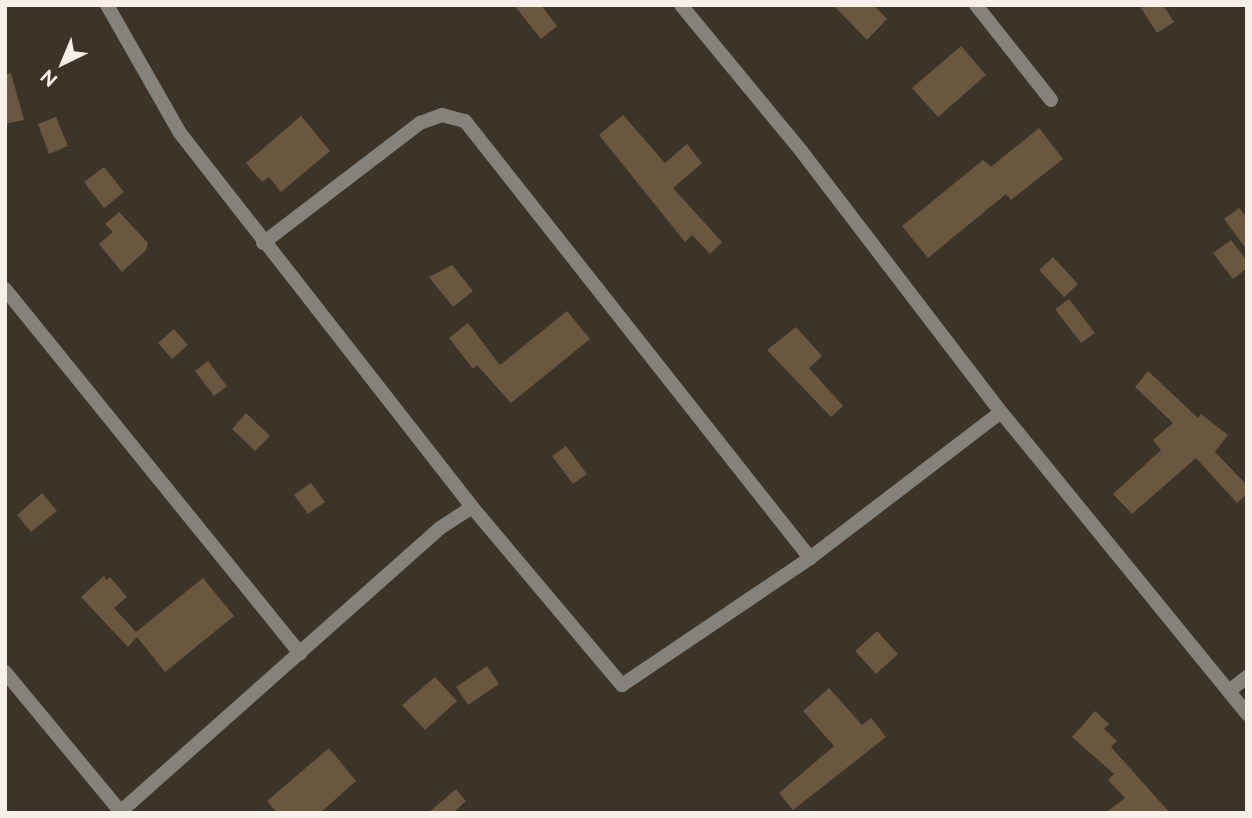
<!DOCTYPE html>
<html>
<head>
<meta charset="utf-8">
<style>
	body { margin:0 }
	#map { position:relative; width:1252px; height:818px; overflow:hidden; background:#3c3329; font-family:Raleway,sans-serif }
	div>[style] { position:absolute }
	.building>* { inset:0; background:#695740 }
	.minor>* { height:14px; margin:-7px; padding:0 7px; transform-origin:7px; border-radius:7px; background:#84827b }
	span { translate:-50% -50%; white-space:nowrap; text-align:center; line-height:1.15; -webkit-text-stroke:5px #3c3329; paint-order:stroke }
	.frame { position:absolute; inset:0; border:7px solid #f6f0e9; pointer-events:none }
	.north { position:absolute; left:28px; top:28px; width:70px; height:70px; -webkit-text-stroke:5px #3c3329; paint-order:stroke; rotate:223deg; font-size:19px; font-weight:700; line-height:28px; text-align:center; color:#f6f0e9 }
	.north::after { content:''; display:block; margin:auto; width:24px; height:32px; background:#f6f0e9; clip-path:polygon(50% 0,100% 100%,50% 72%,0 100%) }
</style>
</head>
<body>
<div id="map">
	<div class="building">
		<div style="clip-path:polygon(514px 5px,541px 5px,557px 26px,541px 39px)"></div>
		<div style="clip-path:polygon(833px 5px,874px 5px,887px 19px,867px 40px)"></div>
		<div style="clip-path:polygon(1139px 5px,1163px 5px,1174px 22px,1157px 33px)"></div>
		<div style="clip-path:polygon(961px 46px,986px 75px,938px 117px,912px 88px)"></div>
		<div style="clip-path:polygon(11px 73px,24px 120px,5px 124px,5px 74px)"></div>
		<div style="clip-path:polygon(623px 115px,665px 163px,687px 144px,702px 163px,673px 188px,722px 242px,710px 254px,692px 235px,685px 242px,599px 135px)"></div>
		<div style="clip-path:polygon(301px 116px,330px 151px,281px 192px,269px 177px,262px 182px,246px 163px)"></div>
		<div style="clip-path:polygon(56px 117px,68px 146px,49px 154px,38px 124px)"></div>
		<div style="clip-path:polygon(1039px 128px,1063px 159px,1011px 200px,1006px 194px,928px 258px,902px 226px,983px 160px,991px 167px)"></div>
		<div style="clip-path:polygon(104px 167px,124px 192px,104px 208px,84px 182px)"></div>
		<div style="clip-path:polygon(1239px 208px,1247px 218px,1247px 250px,1224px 219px)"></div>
		<div style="clip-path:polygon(119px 212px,148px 243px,146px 250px,122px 272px,99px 244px,113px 232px,105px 224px)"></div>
		<div style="clip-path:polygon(1231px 240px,1247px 261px,1247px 268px,1233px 279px,1213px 253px)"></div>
		<div style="clip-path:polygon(1053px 257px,1078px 284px,1064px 297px,1039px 270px)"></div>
		<div style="clip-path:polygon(452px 265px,473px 291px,453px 307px,429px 277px)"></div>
		<div style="clip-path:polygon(1069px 299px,1095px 333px,1081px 343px,1055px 309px)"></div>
		<div style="clip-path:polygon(567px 311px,590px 339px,511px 403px,477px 365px,473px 369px,449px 338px,468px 323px,500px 365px)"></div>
		<div style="clip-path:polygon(796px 327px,822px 356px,809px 368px,843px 406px,831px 417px,767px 350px)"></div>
		<div style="clip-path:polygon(174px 329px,188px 345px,172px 359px,158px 343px)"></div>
		<div style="clip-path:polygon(208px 361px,227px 386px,214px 396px,195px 371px)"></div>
		<div style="clip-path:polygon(1148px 371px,1198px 418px,1201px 414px,1228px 435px,1215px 452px,1247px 485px,1247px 494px,1237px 503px,1196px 458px,1132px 514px,1113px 494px,1161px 450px,1153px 440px,1173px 423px,1135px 387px)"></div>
		<div style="clip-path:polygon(246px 413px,270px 436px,255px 451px,232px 429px)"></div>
		<div style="clip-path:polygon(566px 446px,587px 474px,573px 484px,552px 456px)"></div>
		<div style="clip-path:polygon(311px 483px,325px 502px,308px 514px,294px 495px)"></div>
		<div style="clip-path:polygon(42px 493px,57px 511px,31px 532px,17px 515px)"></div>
		<div style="clip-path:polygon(104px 576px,106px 580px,110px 577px,127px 597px,114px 608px,136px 632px,203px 578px,234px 616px,165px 672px,137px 637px,128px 647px,81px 597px)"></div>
		<div style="clip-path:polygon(877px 631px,898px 654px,876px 674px,855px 651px)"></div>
		<div style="clip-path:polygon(487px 666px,499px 684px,468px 705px,456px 687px)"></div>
		<div style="clip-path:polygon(435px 677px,457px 701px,425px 730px,402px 705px)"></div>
		<div style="clip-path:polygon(829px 688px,862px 725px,871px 718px,886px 737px,793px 810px,779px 793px,834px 746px,803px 711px)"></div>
		<div style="clip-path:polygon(1095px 711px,1109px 724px,1104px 729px,1117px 741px,1111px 747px,1170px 813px,1105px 813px,1125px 798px,1108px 780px,1114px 774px,1072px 737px)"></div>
		<div style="clip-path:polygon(329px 748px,356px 781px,320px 813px,277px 813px,267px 801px)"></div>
		<div style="clip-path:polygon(456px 789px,466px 801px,453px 813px,428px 813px)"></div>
	</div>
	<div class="minor">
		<div style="left:107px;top:5px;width:147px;rotate:60.3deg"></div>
		<div style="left:180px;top:133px;width:474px;rotate:52deg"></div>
		<div style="left:472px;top:507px;width:233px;rotate:49.9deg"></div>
		<div style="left:622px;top:685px;width:227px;rotate:-34deg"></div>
		<div style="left:810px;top:558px;width:240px;rotate:-37.4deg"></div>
		<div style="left:681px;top:5px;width:190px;rotate:50.5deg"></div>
		<div style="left:802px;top:152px;width:327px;rotate:52.6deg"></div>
		<div style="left:1001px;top:412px;width:390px;rotate:50.8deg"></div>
		<div style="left:976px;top:5px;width:121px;rotate:51.7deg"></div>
		<div style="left:263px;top:243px;width:198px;rotate:-37.4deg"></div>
		<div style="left:420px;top:123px;width:23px;rotate:-20deg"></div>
		<div style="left:442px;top:115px;width:24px;rotate:15deg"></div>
		<div style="left:465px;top:121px;width:557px;rotate:51.71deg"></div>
		<div style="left:5px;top:289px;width:469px;rotate:51deg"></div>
		<div style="left:5px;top:672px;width:182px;rotate:50.4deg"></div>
		<div style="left:1229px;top:691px;width:23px;rotate:-38deg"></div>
		<div style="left:119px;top:813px;width:429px;rotate:-41.6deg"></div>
		<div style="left:440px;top:528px;width:38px;rotate:-33deg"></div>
	</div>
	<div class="frame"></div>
	<div class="north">N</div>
</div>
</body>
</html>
